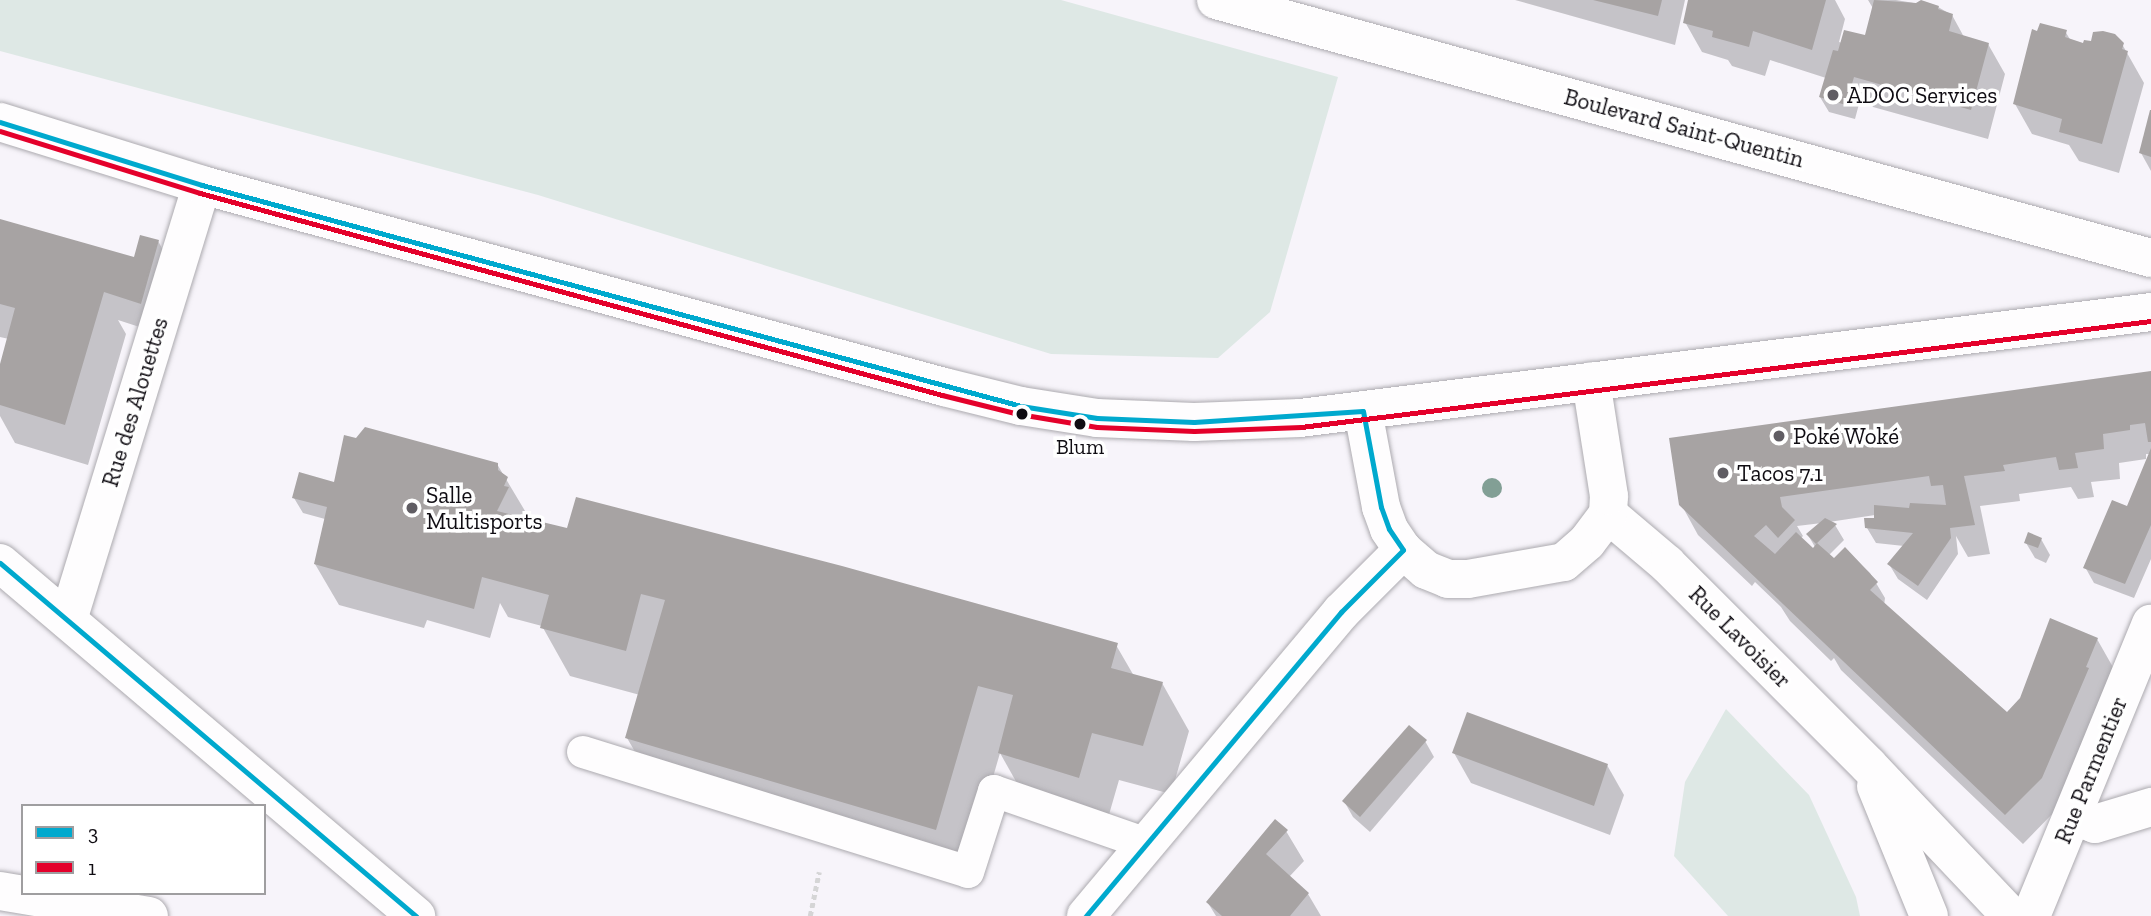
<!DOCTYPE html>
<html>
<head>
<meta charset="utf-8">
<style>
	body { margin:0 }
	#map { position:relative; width:2151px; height:916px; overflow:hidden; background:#f7f4fa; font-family:"Zilla Slab",serif }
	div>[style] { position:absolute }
	.green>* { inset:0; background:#dee8e5 }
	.shadow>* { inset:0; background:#0003 }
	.building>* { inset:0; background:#a7a3a3 }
	.path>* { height:4.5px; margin-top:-2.25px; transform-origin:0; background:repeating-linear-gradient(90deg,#d5d5d6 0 5px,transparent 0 8.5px) }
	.roads { filter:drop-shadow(0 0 2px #acaaaf) drop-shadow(0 0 2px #acaaaf) }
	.service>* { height:32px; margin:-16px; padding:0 16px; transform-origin:16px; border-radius:16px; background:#fefdfe }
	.minor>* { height:38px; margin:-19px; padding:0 19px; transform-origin:19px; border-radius:19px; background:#fefdfe }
	.tertiary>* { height:38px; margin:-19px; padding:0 19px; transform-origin:19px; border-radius:19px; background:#fefdfe }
	.secondary>* { height:38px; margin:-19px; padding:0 19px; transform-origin:19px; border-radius:19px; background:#fefdfe }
	.bus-1>* { height:5px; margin:-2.5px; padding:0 2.5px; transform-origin:2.5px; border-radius:2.5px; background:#00a9ce }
	.bus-2>* { height:5px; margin:-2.5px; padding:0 2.5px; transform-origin:2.5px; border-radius:2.5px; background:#e4002b }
	.trees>* { width:20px; height:20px; margin:-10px; border-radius:50%; background:#829f95 }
	.dots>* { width:19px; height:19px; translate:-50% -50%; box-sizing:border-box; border:4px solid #fff; border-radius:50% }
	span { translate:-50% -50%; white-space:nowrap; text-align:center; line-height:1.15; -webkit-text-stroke:7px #fff; paint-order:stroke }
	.bus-label { font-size:21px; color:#0f0c12 }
	.poi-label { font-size:23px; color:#0f0c12 }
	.left { translate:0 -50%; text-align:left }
	.street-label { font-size:23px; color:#0f0c12 }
	.legend { position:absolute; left:21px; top:804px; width:245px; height:91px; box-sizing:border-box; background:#fff; border:2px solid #9f9ea0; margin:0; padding:9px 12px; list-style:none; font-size:21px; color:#0f0c12 }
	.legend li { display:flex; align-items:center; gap:14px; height:35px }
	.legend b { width:35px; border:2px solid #9f9ea0 }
</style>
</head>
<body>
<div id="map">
	<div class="green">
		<div style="clip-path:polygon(0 0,1061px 0,1338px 77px,1270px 312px,1218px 358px,1051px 354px,538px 195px,0 51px)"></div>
		<div style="clip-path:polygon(1726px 709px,1809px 795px,1856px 897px,1860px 916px,1728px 916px,1674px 856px,1685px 782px)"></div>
	</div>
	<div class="shadow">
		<div style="clip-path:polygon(1515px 0,1685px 0,1675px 45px)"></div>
		<div style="clip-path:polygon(1690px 0,1835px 0,1845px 19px,1839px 42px,1842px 43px,1866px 38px,1874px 10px,1868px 0,1896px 0,1938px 7px,1952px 15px,1964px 37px,1988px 44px,2005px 74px,1988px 139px,1873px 107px,1863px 89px,1855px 119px,1829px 112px,1820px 97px,1826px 78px,1770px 60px,1765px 76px,1732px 66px,1728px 60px,1702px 52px,1685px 22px)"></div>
		<div style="clip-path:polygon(2065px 31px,2071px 41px,2084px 45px,2122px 44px,2144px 83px,2119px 173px,2079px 161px,2069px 145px,2032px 134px,2015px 104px)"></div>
		<div style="clip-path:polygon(2151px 114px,2151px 171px,2141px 153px)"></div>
		<div style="clip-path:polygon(0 221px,135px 259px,158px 241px,167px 257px,158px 333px,118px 320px,126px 334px,88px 465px,15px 443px,0 416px,0 371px,9px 339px,0 337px)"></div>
		<div style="clip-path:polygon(evenodd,2151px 373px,2151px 559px,2134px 598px,2094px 583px,2085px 567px,2128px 508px,2151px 454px,2146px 454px,2146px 459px,2119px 463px,2120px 479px,2091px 482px,2094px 497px,2078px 499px,2071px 487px,2019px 494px,2020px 501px,1980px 506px,1990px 554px,1968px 557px,1956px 536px,1958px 554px,1927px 600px,1898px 579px,1889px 564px,1904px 546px,1876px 543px,1867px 528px,1875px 520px,1875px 515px,1829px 522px,1835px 525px,1844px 540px,1829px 555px,1834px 560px,1845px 549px,1870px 573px,1885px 598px,1884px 606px,1958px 674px,1961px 671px,2007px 715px,2097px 639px,2114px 669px,2058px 808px,2023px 844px,1841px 670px,1834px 658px,1831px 661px,1790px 621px,1781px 607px,1755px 582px,1752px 586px,1698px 535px,1681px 504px,2151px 373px,1822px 523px,1808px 535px,1815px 547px,1813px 550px,1800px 539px,1803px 536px,1797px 526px,1822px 523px)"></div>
		<div style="clip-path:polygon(497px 464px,531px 521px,1116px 645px,1134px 676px,1162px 683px,1189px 731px,1171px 794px,1119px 780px,1106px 825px,1027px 801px,1000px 753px,964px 877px,655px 786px,627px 738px,640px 695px,570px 676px,542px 626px,508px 617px,500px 603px,490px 638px,427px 620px,424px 628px,339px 605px,315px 564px,325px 519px,303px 513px,294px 498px,332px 483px)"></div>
		<div style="clip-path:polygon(2041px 539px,2050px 555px,2046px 563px,2035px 558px,2026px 543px)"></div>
		<div style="clip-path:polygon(1425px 741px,1434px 757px,1370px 832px,1353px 817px,1344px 801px)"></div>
		<div style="clip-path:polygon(1454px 753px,1607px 765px,1624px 795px,1610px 835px,1471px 783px)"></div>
		<div style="clip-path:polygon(1286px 831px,1304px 861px,1289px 877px,1308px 894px,1321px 916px,1216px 916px,1208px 903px)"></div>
	</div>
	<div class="building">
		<div style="clip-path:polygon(1593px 0,1662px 0,1658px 16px)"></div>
		<div style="clip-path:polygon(1688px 0,1826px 0,1812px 50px,1753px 31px,1749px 47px,1712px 37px,1713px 31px,1683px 23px)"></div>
		<div style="clip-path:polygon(1874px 0,1916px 3px,1921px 0,1939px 6px,1938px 9px,1953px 14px,1949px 31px,1989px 43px,1971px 110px,1854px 77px,1846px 105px,1819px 97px,1833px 50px,1838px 51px,1844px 30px,1865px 35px)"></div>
		<div style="clip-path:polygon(2040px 23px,2067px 30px,2065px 37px,2083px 43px,2084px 40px,2091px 41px,2093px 32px,2103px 31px,2115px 34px,2124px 43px,2122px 49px,2128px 51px,2102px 144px,2059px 132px,2062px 119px,2013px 104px,2032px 29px,2037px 31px)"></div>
		<div style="clip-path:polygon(2150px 110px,2151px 110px,2151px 157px,2139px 153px)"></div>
		<div style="clip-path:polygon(0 219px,134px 257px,140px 235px,159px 240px,141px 304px,104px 292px,65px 425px,0 405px,0 364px,15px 308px,0 304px)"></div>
		<div style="clip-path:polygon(2151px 371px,2151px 442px,2148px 442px,2145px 423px,2130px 425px,2130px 430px,2103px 434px,2104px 449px,2075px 453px,2078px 468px,2059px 470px,2056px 457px,2003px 465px,2005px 471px,1964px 476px,1975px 525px,1950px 528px,1951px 538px,1918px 586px,1887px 564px,1913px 533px,1865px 528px,1864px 518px,1874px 518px,1874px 505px,1909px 508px,1910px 503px,1946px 505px,1943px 485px,1931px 486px,1929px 476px,1780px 497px,1782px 507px,1795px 520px,1778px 538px,1766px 525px,1754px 536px,1775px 554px,1796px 532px,1813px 548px,1817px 543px,1834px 558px,1845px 547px,1878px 582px,1870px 590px,2007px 712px,2020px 698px,2050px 618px,2098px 638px,2086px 667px,2089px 668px,2042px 778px,2005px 815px,1679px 505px,1669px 438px)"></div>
		<div style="clip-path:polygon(365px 427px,498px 463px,498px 470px,508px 477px,504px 486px,509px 487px,497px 511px,567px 528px,576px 497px,842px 566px,1118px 643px,1111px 668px,1163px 682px,1143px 746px,1092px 733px,1079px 778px,998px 753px,1013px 695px,978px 686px,936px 830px,625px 738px,665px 600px,641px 594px,626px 651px,540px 628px,549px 595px,482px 577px,474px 609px,314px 564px,327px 507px,292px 498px,299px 472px,334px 482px,344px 435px,356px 438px)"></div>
		<div style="clip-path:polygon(2151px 448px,2151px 525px,2125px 584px,2083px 568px,2112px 500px,2127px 506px)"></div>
		<div style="clip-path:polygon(1825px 518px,1837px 524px,1816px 544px,1806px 534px)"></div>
		<div style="clip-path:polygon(2028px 532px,2042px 538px,2038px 548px,2024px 543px)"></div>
		<div style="clip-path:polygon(1467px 712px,1608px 764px,1594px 806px,1452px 753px)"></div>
		<div style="clip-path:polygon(1409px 725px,1427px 740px,1360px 817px,1342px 801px)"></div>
		<div style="clip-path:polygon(1275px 819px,1288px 830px,1266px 854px,1309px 893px,1290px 916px,1222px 916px,1206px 902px)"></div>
	</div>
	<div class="path">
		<div style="left:810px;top:916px;width:45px;rotate:-78.4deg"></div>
	</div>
	<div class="roads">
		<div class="service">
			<div style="left:583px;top:752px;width:403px;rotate:17.3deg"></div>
			<div style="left:968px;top:872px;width:85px;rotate:-72.2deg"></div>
			<div style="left:994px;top:791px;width:162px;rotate:19.1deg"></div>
		</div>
		<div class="minor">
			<div style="left:1216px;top:0;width:970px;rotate:15.43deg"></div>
			<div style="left:1608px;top:514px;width:77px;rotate:40.3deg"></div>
			<div style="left:1667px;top:564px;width:284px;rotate:45deg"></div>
			<div style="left:1868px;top:765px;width:208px;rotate:46.6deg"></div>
			<div style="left:1403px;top:550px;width:30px;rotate:41deg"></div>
			<div style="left:1426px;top:570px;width:24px;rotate:22deg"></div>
			<div style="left:1448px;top:579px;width:20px"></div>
			<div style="left:1468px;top:579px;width:97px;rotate:-10deg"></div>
			<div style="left:1564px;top:562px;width:30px;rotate:-41deg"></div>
			<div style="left:1587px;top:542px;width:35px;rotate:-53deg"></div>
			<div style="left:1608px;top:514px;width:18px;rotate:-87deg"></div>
			<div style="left:1609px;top:496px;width:116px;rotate:-98.9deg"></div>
			<div style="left:0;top:563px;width:546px;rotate:40.32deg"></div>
			<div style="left:68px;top:620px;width:455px;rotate:-72.9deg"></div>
			<div style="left:1876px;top:786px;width:140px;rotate:67.8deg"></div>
			<div style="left:2074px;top:816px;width:22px;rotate:21deg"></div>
			<div style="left:2095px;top:824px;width:59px;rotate:-16.9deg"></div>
			<div style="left:0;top:891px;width:151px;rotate:9.5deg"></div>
			<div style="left:2031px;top:916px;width:316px;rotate:-67.7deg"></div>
		</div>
		<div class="tertiary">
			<div style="left:1086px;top:916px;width:397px;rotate:-50deg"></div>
			<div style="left:1341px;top:612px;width:88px;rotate:-45deg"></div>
			<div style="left:1403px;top:550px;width:25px;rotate:-124deg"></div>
			<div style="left:1389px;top:529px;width:23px;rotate:-110deg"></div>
			<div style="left:1381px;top:507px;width:98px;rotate:-100.6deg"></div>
		</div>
		<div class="secondary">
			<div style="left:0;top:122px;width:212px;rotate:17.3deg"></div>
			<div style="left:202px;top:185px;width:769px;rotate:15.23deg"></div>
			<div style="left:944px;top:387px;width:79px;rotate:13.9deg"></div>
			<div style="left:1021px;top:406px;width:77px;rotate:9deg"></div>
			<div style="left:1097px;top:418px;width:97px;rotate:2.4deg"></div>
			<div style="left:1194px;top:422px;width:106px;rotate:-2.2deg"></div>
			<div style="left:1300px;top:418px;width:858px;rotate:-7.1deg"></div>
		</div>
	</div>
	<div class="bus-1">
		<div style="left:0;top:122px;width:212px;rotate:17.3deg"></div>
		<div style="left:202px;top:185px;width:848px;rotate:15.1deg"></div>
		<div style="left:1021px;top:406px;width:77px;rotate:9deg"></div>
		<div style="left:1097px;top:418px;width:97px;rotate:2.4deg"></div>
		<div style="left:1194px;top:422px;width:169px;rotate:-3.7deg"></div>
		<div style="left:1363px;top:411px;width:98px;rotate:79.4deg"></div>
		<div style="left:1381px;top:507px;width:23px;rotate:70deg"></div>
		<div style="left:1389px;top:529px;width:25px;rotate:56deg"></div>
		<div style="left:1403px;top:550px;width:88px;rotate:135deg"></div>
		<div style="left:1341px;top:612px;width:397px;rotate:130deg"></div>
		<div style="left:0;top:563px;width:546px;rotate:40.32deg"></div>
	</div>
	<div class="bus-2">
		<div style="left:0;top:131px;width:209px;rotate:17.2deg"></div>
		<div style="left:200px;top:193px;width:769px;rotate:15.23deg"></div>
		<div style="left:942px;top:395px;width:79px;rotate:13.9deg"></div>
		<div style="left:1019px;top:414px;width:79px;rotate:9.5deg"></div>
		<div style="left:1097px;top:427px;width:97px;rotate:2.4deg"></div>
		<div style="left:1194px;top:431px;width:107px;rotate:-2.1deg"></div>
		<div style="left:1301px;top:427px;width:857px;rotate:-7.11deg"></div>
	</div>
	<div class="trees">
		<div style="left:1492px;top:488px"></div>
	</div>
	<div class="dots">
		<div style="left:1833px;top:95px;background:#605d63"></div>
		<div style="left:1022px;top:414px;background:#0f0c12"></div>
		<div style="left:1080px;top:424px;background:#0f0c12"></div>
		<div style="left:1779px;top:436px;background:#605d63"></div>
		<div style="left:1723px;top:473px;background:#605d63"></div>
		<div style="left:412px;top:508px;background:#605d63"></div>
	</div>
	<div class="bus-label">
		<span style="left:1080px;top:447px">Blum</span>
	</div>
	<div class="poi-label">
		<span class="left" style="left:1847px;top:95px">ADOC Services</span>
		<span class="left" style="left:1793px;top:436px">Poké Woké</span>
		<span class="left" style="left:1737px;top:473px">Tacos 7.1</span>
		<span class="left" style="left:426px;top:508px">Salle<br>Multisports</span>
	</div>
	<div class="street-label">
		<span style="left:1684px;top:128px;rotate:15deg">Boulevard Saint-Quentin</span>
		<span style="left:135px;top:402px;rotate:-73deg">Rue des Alouettes</span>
		<span style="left:1740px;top:637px;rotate:45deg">Rue Lavoisier</span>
		<span style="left:2091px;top:770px;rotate:-68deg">Rue Parmentier</span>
	</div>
	<ul class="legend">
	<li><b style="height:9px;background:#00a9ce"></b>3</li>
	<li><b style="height:9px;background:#e4002b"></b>1</li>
	</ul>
</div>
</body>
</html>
